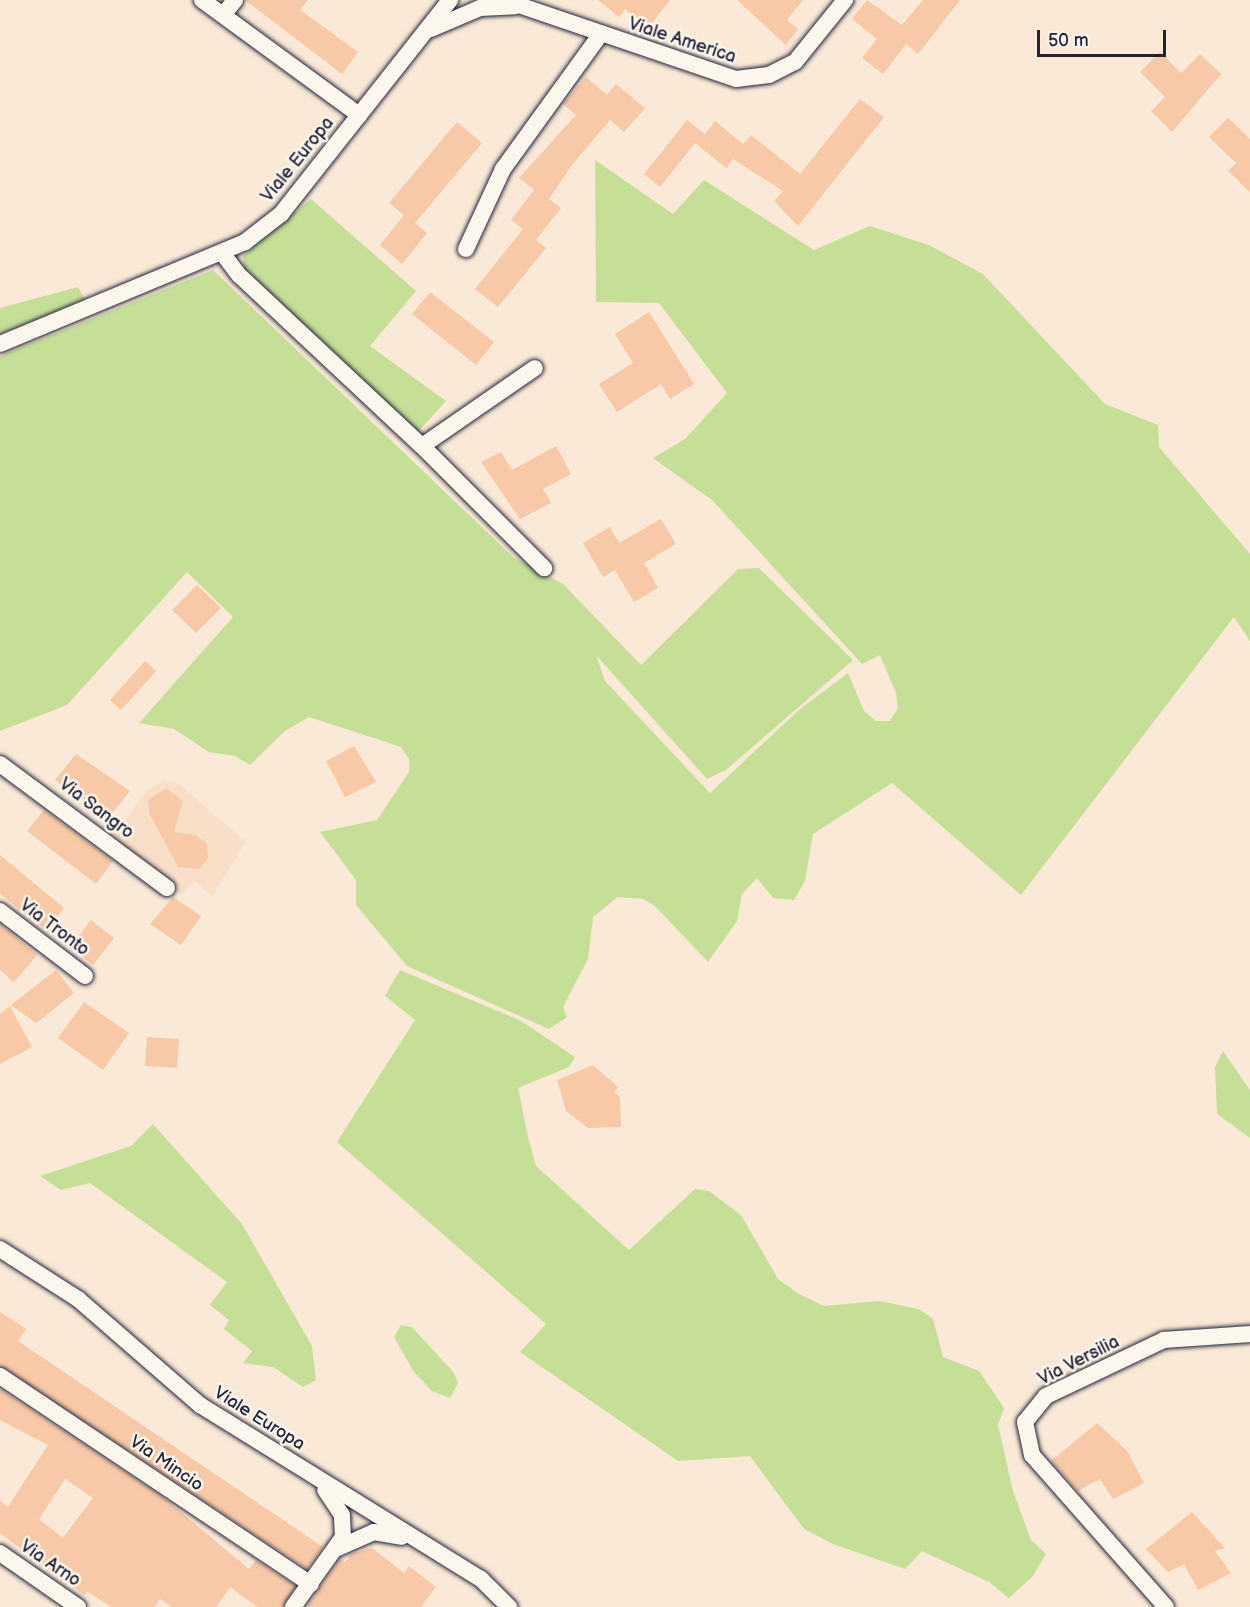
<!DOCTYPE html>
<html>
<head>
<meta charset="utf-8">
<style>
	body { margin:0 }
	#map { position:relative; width:1250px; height:1607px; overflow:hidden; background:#fae9d7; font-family:"Balsamiq Sans",sans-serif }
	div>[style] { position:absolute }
	.built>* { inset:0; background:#f9dfc8 }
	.green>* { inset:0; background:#c5df96 }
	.building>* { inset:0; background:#f7c9a6 }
	.roads { filter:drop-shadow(0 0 2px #22223b) drop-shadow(0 0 2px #22223b) }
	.street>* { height:16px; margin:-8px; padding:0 8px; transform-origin:8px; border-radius:8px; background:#fbf7ec }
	span { translate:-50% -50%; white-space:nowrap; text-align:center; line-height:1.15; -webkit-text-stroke:5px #fbf7ec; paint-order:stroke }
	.street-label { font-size:18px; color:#22223b }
	.scale { position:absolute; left:1037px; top:30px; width:129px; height:27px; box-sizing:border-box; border:3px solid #22223b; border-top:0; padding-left:8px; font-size:18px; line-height:21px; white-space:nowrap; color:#22223b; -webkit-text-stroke:4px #fbf7ec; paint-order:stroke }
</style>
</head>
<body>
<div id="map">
	<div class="built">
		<div style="clip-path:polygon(165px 780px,179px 784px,246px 842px,212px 896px,194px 881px,181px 895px,112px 840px,146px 791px)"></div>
	</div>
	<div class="green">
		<div style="clip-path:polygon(595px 160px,673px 214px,704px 180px,814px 250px,870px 226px,929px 245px,983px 274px,1105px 404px,1158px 425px,1159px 447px,1250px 554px,1250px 641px,1234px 617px,1021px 895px,892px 783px,813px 834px,805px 881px,794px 900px,773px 898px,757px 878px,742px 894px,737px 921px,708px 962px,655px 906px,643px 899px,618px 897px,593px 917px,588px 959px,563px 1007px,567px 1017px,549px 1029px,407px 966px,356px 905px,356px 880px,320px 832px,377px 820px,409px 772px,409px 759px,401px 747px,309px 717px,285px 731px,250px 765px,235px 756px,209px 752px,174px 729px,139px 723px,233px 617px,187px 572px,67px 705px,0 731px,0 356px,213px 270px,513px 557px,563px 584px,641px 665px,738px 569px,759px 568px,853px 660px,726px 770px,707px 779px,596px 655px,605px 681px,710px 793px,800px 709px,848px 673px,864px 711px,876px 721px,890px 721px,898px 708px,896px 693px,880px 655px,862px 664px,712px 500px,653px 458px,685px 439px,727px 393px,659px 303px,596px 302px)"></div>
		<div style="clip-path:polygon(311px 199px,416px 291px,370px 346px,446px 401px,418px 432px,244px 271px,243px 256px)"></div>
		<div style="clip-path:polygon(78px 287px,85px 300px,0 334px,0 308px)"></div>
		<div style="clip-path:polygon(400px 970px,521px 1021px,575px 1057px,569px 1067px,518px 1088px,528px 1137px,536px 1166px,629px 1250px,695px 1189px,709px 1191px,741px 1215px,778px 1279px,799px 1294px,824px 1306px,879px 1301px,919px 1309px,933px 1319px,943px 1357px,979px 1371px,1004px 1408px,998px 1425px,1013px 1491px,1031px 1540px,1046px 1554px,1033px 1576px,1009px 1598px,989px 1582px,922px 1551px,905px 1569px,833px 1544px,804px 1529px,750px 1456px,678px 1461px,520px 1352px,546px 1324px,337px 1142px,415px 1020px,385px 996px)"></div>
		<div style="clip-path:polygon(1223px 1051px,1250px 1090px,1250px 1138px,1217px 1114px,1215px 1067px)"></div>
		<div style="clip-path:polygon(153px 1124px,242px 1224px,312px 1346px,316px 1380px,303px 1387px,273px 1367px,243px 1363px,252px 1351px,224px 1329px,229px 1320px,210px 1305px,227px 1282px,90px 1183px,61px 1190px,40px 1176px,131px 1146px)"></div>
		<div style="clip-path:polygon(401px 1325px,412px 1327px,454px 1373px,458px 1383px,450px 1398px,432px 1391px,414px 1372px,394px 1337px)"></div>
	</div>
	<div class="building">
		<div style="clip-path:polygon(245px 0,308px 0,300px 10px,358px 52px,342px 74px)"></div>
		<div style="clip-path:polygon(598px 0,670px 0,649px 27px,625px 9px,619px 17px)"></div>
		<div style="clip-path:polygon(737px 0,803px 0,787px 20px,798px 29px,786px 45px)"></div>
		<div style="clip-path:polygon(867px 0,902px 25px,923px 0,960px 0,918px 54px,906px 44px,883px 74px,862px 58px,877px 39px,852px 19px)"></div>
		<div style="clip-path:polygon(1160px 52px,1181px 73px,1200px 54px,1221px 74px,1172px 132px,1151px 111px,1165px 97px,1140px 72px)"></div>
		<div style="clip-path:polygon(586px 77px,607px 95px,616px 84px,645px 108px,624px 132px,610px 120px,571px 166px,549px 199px,561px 208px,536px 240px,546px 248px,498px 307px,475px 289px,523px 229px,511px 220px,534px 190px,519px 178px,576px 115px,563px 104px)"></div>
		<div style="clip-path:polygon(860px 99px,884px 117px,798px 226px,774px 201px,783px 191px,733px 159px,726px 168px,695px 143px,660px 187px,644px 174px,687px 120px,705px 134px,715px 121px,743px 144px,751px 135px,800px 174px)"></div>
		<div style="clip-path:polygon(1228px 118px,1250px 139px,1250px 192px,1228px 171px,1236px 163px,1209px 137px)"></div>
		<div style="clip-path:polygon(457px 122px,482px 143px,415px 223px,427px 233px,402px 264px,380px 245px,404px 215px,389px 203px)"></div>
		<div style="clip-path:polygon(430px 292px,494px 342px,476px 365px,412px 314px)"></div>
		<div style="clip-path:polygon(649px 312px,694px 384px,670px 399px,661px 384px,617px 412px,599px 384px,633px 363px,615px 334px)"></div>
		<div style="clip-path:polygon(556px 446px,571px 474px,543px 489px,551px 503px,520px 519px,481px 462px,501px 452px,512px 470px)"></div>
		<div style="clip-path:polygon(661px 519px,676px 544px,644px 563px,658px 588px,634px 602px,615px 570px,603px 577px,583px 543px,610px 527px,619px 543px)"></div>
		<div style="clip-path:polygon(197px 585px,221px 608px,196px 633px,172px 610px)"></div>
		<div style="clip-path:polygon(145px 661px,156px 671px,121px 710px,110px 700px)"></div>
		<div style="clip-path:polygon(354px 746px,376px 782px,345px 797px,326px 761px)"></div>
		<div style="clip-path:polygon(76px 754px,130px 791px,109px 817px,55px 780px)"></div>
		<div style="clip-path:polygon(166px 788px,183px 801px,174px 832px,196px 835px,207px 844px,208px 858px,199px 869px,178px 867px,150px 815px,148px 800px)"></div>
		<div style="clip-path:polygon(44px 810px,113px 861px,96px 884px,27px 831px)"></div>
		<div style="clip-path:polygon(0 855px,64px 908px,47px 930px,0 894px)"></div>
		<div style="clip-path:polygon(173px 897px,201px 916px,181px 945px,150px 924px)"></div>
		<div style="clip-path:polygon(91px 920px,114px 938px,93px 965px,70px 947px)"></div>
		<div style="clip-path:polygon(0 924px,37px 955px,14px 982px,0 970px)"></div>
		<div style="clip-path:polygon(56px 970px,74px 993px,36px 1023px,11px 1005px)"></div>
		<div style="clip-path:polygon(84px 1002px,129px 1033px,103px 1070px,58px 1038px)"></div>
		<div style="clip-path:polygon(10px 1006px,32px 1047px,0 1064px,0 1014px)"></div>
		<div style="clip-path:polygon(147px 1037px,179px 1039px,177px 1068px,145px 1066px)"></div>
		<div style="clip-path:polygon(593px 1065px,618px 1087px,614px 1092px,620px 1097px,621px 1127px,588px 1128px,566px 1111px,557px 1080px)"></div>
		<div style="clip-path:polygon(0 1312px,26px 1329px,18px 1341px,323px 1547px,307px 1569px,0 1366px)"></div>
		<div style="clip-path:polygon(evenodd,0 1389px,164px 1498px,249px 1569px,256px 1560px,295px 1586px,283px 1607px,257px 1607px,230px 1587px,216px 1607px,172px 1607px,160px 1599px,154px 1607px,111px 1607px,87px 1591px,84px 1595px,27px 1553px,0 1533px,0 1501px,8px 1507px,48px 1445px,0 1420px,0 1389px,65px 1479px,93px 1498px,63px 1538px,39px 1519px,65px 1479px)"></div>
		<div style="clip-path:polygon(1097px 1423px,1128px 1452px,1144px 1483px,1113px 1499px,1100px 1479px,1078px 1491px,1051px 1461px)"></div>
		<div style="clip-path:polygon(1192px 1512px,1225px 1548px,1215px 1551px,1231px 1573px,1198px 1590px,1184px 1564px,1168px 1572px,1146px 1549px)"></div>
		<div style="clip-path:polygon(372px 1548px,404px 1573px,409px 1566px,436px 1587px,421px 1607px,306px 1607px,340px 1559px,345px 1562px,351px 1554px)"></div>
	</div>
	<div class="roads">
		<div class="street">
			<div style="left:202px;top:0;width:195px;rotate:36.2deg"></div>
			<div style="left:504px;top:0;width:245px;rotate:18.8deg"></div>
			<div style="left:736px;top:79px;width:33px;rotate:-7deg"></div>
			<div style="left:769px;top:75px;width:29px;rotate:-27deg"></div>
			<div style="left:795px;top:62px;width:80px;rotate:-51.1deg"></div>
			<div style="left:223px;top:15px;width:19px;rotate:-51deg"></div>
			<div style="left:431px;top:29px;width:53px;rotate:-23.2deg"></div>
			<div style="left:480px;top:8px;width:35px;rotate:-3deg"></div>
			<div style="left:466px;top:249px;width:88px;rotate:-65.2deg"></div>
			<div style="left:503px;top:169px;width:165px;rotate:-54.1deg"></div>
			<div style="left:223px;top:254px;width:26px;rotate:53deg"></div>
			<div style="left:239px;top:275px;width:250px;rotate:43.1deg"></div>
			<div style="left:422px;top:446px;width:137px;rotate:-34.6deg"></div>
			<div style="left:0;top:344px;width:265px;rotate:-22.6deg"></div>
			<div style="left:245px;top:242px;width:46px;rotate:-37.9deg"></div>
			<div style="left:281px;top:214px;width:273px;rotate:-51.7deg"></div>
			<div style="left:422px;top:446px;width:173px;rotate:45deg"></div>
			<div style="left:0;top:764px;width:208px;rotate:36.6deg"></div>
			<div style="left:0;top:911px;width:107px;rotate:37.4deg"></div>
			<div style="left:0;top:1249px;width:93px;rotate:32.7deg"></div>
			<div style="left:78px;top:1299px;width:162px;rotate:41deg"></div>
			<div style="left:200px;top:1405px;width:331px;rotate:31.8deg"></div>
			<div style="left:481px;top:1579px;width:40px;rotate:45deg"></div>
			<div style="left:0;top:1376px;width:374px;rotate:33.8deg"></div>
			<div style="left:338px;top:1548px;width:39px;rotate:-24deg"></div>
			<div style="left:374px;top:1532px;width:28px;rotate:10deg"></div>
			<div style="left:0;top:1553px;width:95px;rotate:34.7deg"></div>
			<div style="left:293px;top:1607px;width:86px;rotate:-54.5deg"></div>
			<div style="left:343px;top:1537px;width:22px;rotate:-93deg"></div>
			<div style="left:342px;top:1515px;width:30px;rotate:-124deg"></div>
			<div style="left:1166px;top:1607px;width:203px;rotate:-131.4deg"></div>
			<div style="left:1032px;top:1455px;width:34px;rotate:-102deg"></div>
			<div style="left:1025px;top:1422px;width:33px;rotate:-51deg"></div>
			<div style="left:1046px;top:1396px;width:131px;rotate:-25.4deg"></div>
			<div style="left:1164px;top:1340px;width:86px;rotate:-4deg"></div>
		</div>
	</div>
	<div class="street-label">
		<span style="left:682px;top:41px;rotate:18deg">Viale America</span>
		<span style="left:298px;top:160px;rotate:-51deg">Viale Europa</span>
		<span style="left:96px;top:809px;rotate:37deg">Via Sangro</span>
		<span style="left:54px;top:928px;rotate:37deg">Via Tronto</span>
		<span style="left:1079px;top:1361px;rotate:-27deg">Via Versilia</span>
		<span style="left:259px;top:1419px;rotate:32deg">Viale Europa</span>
		<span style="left:166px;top:1464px;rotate:34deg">Via Mincio</span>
		<span style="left:50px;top:1564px;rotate:34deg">Via Arno</span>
	</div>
	<div class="scale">50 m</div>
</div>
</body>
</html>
